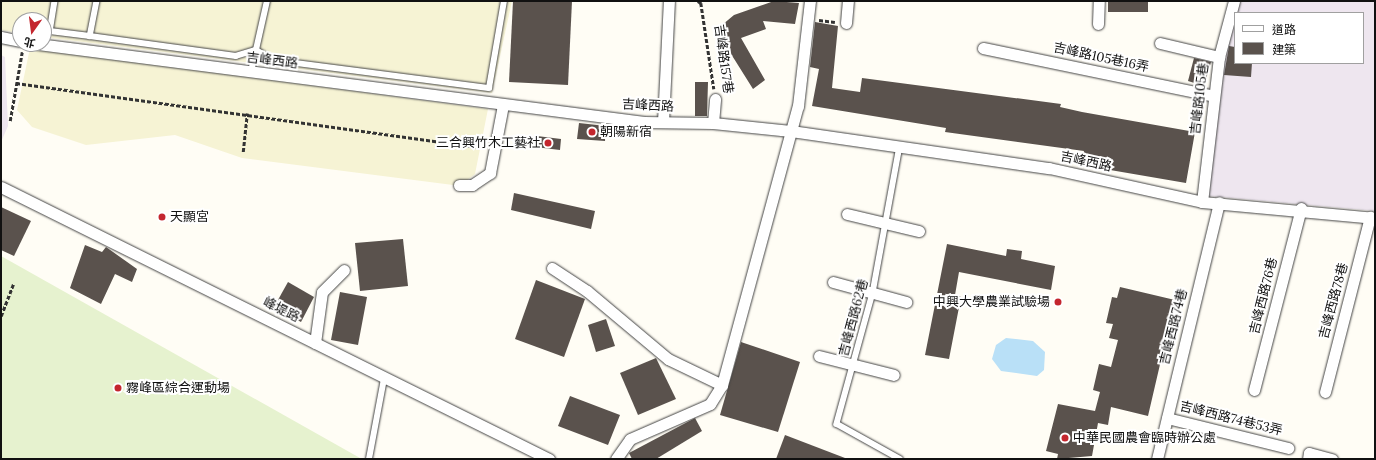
<!DOCTYPE html>
<html>
<head>
<meta charset="utf-8">
<style>
	body { margin:0 }
	#map { position:relative; width:1376px; height:460px; overflow:hidden; background:#fffdf5; font-family:Lora,"Noto Sans TC",serif }
	div>[style] { position:absolute }
	.industrial>* { inset:0; background:#eee6ef }
	.farmland>* { inset:0; background:#f6f3d4 }
	.pitch>* { inset:0; background:#e6f2cf }
	.water>* { inset:0; background:#b9e0f7 }
	.building>* { inset:0; background:#5a524d }
	.path>* { height:2.5px; margin-top:-1.25px; transform-origin:0; background:repeating-linear-gradient(90deg,#333 0 4px,transparent 0 6px) }
	.roads { filter:drop-shadow(0 0 1px #444) drop-shadow(0 0 1px #444) }
	.lane>* { height:5.5px; margin:-2.75px; padding:0 2.75px; transform-origin:2.75px; border-radius:2.75px; background:#fff }
	.street>* { height:11px; margin:-5.5px; padding:0 5.5px; transform-origin:5.5px; border-radius:5.5px; background:#fff }
	.dots>* { width:11px; height:11px; translate:-50% -50%; box-sizing:border-box; border:2px solid #fff; border-radius:50% }
	span { translate:-50% -50%; white-space:nowrap; text-align:center; line-height:1.15; -webkit-text-stroke:4px #fff; paint-order:stroke }
	.street-label { font-size:13px; color:#111 }
	.poi-label { font-size:13px; color:#111 }
	.left { translate:0 -50%; text-align:left }
	.right { translate:-100% -50%; text-align:right }
	.frame { position:absolute; inset:0; border:2px solid #111; pointer-events:none }
	.legend { position:absolute; left:1234px; top:12px; width:130px; height:52px; box-sizing:border-box; background:#fff; border:1px solid #a0a0a0; margin:0; padding:5px 7px; list-style:none; font-size:12px; color:#111 }
	.legend li { display:flex; align-items:center; gap:8px; height:20px }
	.legend b { width:20px; border:1px solid #a0a0a0 }
	.north { position:absolute; left:12px; top:12px; width:40px; height:40px; box-sizing:border-box; background:#fff; border:1px solid #a0a0a0; border-radius:50%; rotate:194deg; font-size:11px; font-weight:700; line-height:16px; text-align:center; color:#111 }
	.north::after { content:''; display:block; margin:auto; width:14px; height:18px; background:#c4262e; clip-path:polygon(50% 0,100% 100%,50% 72%,0 100%) }
</style>
</head>
<body>
<div id="map">
	<div class="industrial">
		<div style="clip-path:polygon(evenodd,1236px 1px,1375px 1px,1375px 211px,1207px 196px,1214px 96px,1236px 1px,1235px 13px,1363px 13px,1363px 63px,1235px 63px,1235px 13px)"></div>
		<div style="clip-path:polygon(1px 55px,5px 57px,8px 126px,1px 142px)"></div>
	</div>
	<div class="farmland">
		<div style="clip-path:polygon(1px 1px,512px 1px,492px 93px,44px 37px,44px 20px,20px 20px,20px 33px,1px 30px)"></div>
		<div style="clip-path:polygon(30px 48px,488px 109px,475px 174px,462px 184px,453px 185px,242px 158px,175px 135px,86px 145px,32px 127px,17px 110px)"></div>
	</div>
	<div class="pitch">
		<div style="clip-path:polygon(1px 256px,360px 458px,360px 459px,1px 459px)"></div>
	</div>
	<div class="water">
		<div style="clip-path:polygon(1006px 338px,1033px 341px,1045px 352px,1044px 370px,1037px 376px,1001px 371px,992px 359px,996px 345px)"></div>
	</div>
	<div class="building">
		<div style="clip-path:polygon(513px 1px,572px 1px,568px 85px,509px 82px)"></div>
		<div style="clip-path:polygon(774px 1px,799px 3px,795px 24px,763px 21px,766px 29px,741px 38px,765px 80px,753px 89px,716px 30px,734px 15px)"></div>
		<div style="clip-path:polygon(1108px 1px,1148px 1px,1148px 12px,1108px 12px)"></div>
		<div style="clip-path:polygon(815px 22px,838px 26px,832px 88px,860px 92px,862px 78px,1061px 104px,1060px 107px,1082px 112px,1195px 132px,1186px 183px,1081px 165px,1084px 151px,945px 132px,946px 128px,812px 106px,819px 69px,810px 67px)"></div>
		<div style="clip-path:polygon(1229px 46px,1235px 47px,1235px 63px,1252px 63px,1251px 77px,1224px 75px)"></div>
		<div style="clip-path:polygon(1194px 58px,1211px 62px,1204px 86px,1188px 81px)"></div>
		<div style="clip-path:polygon(695px 82px,708px 82px,707px 116px,695px 116px)"></div>
		<div style="clip-path:polygon(579px 123px,606px 126px,605px 141px,577px 139px)"></div>
		<div style="clip-path:polygon(537px 136px,561px 139px,560px 150px,535px 147px)"></div>
		<div style="clip-path:polygon(514px 193px,595px 211px,591px 229px,511px 210px)"></div>
		<div style="clip-path:polygon(1px 207px,31px 221px,14px 256px,1px 250px)"></div>
		<div style="clip-path:polygon(403px 239px,408px 286px,360px 291px,355px 243px)"></div>
		<div style="clip-path:polygon(947px 244px,1006px 256px,1007px 249px,1022px 251px,1021px 259px,1055px 266px,1051px 290px,959px 272px,955px 295px,961px 297px,949px 359px,925px 355px)"></div>
		<div style="clip-path:polygon(85px 245px,102px 252px,106px 247px,137px 269px,132px 282px,115px 274px,101px 304px,70px 288px)"></div>
		<div style="clip-path:polygon(536px 280px,585px 299px,564px 357px,515px 339px)"></div>
		<div style="clip-path:polygon(288px 282px,314px 297px,301px 322px,274px 307px)"></div>
		<div style="clip-path:polygon(1120px 287px,1175px 300px,1148px 416px,1111px 407px,1108px 425px,1098px 423px,1092px 456px,1057px 459px,1058px 454px,1046px 451px,1058px 404px,1095px 411px,1100px 392px,1093px 390px,1099px 364px,1111px 367px,1118px 340px,1109px 338px,1113px 324px,1106px 323px,1112px 297px,1117px 298px)"></div>
		<div style="clip-path:polygon(340px 292px,367px 297px,358px 345px,331px 340px)"></div>
		<div style="clip-path:polygon(606px 319px,615px 346px,596px 352px,588px 325px)"></div>
		<div style="clip-path:polygon(741px 342px,800px 362px,778px 432px,720px 415px)"></div>
		<div style="clip-path:polygon(656px 358px,676px 399px,638px 415px,620px 373px)"></div>
		<div style="clip-path:polygon(570px 396px,620px 415px,608px 445px,558px 426px)"></div>
		<div style="clip-path:polygon(695px 418px,702px 431px,656px 459px,632px 459px,629px 453px)"></div>
		<div style="clip-path:polygon(785px 435px,845px 458px,845px 459px,776px 459px)"></div>
	</div>
	<div class="path">
		<div style="left:698px;top:1px;width:4px;rotate:34deg"></div>
		<div style="left:701px;top:3px;width:87px;rotate:81.4deg"></div>
		<div style="left:819px;top:20px;width:16px;rotate:7deg"></div>
		<div style="left:16px;top:83px;width:464px;rotate:7.9deg"></div>
		<div style="left:10px;top:121px;width:70px;rotate:-80.1deg"></div>
		<div style="left:243px;top:152px;width:39px;rotate:-84deg"></div>
		<div style="left:1px;top:316px;width:34px;rotate:-69deg"></div>
	</div>
	<div class="roads">
		<div class="lane">
			<div style="left:55px;top:1px;width:30px;rotate:99deg"></div>
			<div style="left:50px;top:31px;width:40px;rotate:7.1deg"></div>
			<div style="left:97px;top:1px;width:36px;rotate:101deg"></div>
			<div style="left:90px;top:36px;width:147px;rotate:7.8deg"></div>
			<div style="left:236px;top:56px;width:21px;rotate:-17deg"></div>
			<div style="left:256px;top:50px;width:20px;rotate:30deg"></div>
			<div style="left:273px;top:60px;width:218px;rotate:7.4deg"></div>
			<div style="left:489px;top:88px;width:88px;rotate:-80.2deg"></div>
			<div style="left:251px;top:72px;width:73px;rotate:-77.3deg"></div>
			<div style="left:900px;top:146px;width:149px;rotate:100.4deg"></div>
			<div style="left:873px;top:293px;width:136px;rotate:105.4deg"></div>
			<div style="left:837px;top:424px;width:72px;rotate:29.1deg"></div>
			<div style="left:369px;top:459px;width:81px;rotate:-79.4deg"></div>
		</div>
		<div class="street">
			<div style="left:846px;top:23px;width:22px;rotate:-85deg"></div>
			<div style="left:1098px;top:24px;width:23px;rotate:-88deg"></div>
			<div style="left:1px;top:37px;width:19px;rotate:12deg"></div>
			<div style="left:1160px;top:43px;width:61px;rotate:13.3deg"></div>
			<div style="left:38px;top:44px;width:611px;rotate:7.33deg"></div>
			<div style="left:644px;top:122px;width:69px;rotate:0.8deg"></div>
			<div style="left:713px;top:123px;width:78px;rotate:5.9deg"></div>
			<div style="left:791px;top:131px;width:261px;rotate:8.2deg"></div>
			<div style="left:1049px;top:168px;width:157px;rotate:12.5deg"></div>
			<div style="left:1202px;top:202px;width:174px;rotate:5.3deg"></div>
			<div style="left:983px;top:48px;width:236px;rotate:11.7deg"></div>
			<div style="left:663px;top:122px;width:121px;rotate:-87.2deg"></div>
			<div style="left:713px;top:123px;width:24px;rotate:-85deg"></div>
			<div style="left:459px;top:185px;width:13px"></div>
			<div style="left:472px;top:185px;width:22px;rotate:-34deg"></div>
			<div style="left:490px;top:173px;width:69px;rotate:-79.2deg"></div>
			<div style="left:1px;top:187px;width:612px;rotate:26.4deg"></div>
			<div style="left:1202px;top:202px;width:146px;rotate:-83.3deg"></div>
			<div style="left:1219px;top:57px;width:58px;rotate:-75deg"></div>
			<div style="left:847px;top:214px;width:74px;rotate:13.3deg"></div>
			<div style="left:552px;top:268px;width:42px;rotate:33.3deg"></div>
			<div style="left:587px;top:291px;width:106px;rotate:40deg"></div>
			<div style="left:668px;top:359px;width:60px;rotate:25.7deg"></div>
			<div style="left:833px;top:282px;width:76px;rotate:15.3deg"></div>
			<div style="left:315px;top:343px;width:51px;rotate:-82.2deg"></div>
			<div style="left:322px;top:292px;width:31px;rotate:-45deg"></div>
			<div style="left:819px;top:356px;width:77px;rotate:14.2deg"></div>
			<div style="left:1254px;top:390px;width:188px;rotate:-75.5deg"></div>
			<div style="left:1325px;top:392px;width:181px;rotate:-75.6deg"></div>
			<div style="left:1167px;top:418px;width:125px;rotate:13.9deg"></div>
			<div style="left:616px;top:459px;width:24px;rotate:-55deg"></div>
			<div style="left:630px;top:439px;width:87px;rotate:-23.6deg"></div>
			<div style="left:710px;top:404px;width:22px;rotate:-58deg"></div>
			<div style="left:722px;top:385px;width:289px;rotate:-74.8deg"></div>
			<div style="left:798px;top:106px;width:106px;rotate:-83.5deg"></div>
			<div style="left:1157px;top:459px;width:264px;rotate:-76.4deg"></div>
			<div style="left:1308px;top:459px;width:6px;rotate:-81deg"></div>
			<div style="left:1309px;top:453px;width:24px;rotate:15deg"></div>
		</div>
	</div>
	<div class="dots">
		<div style="left:592px;top:132px;background:#c4262e"></div>
		<div style="left:548px;top:143px;background:#c4262e"></div>
		<div style="left:162px;top:217px;background:#c4262e"></div>
		<div style="left:1058px;top:302px;background:#c4262e"></div>
		<div style="left:118px;top:388px;background:#c4262e"></div>
		<div style="left:1065px;top:438px;background:#c4262e"></div>
	</div>
	<div class="street-label">
		<span style="left:1101px;top:58px;rotate:12deg">吉峰路105巷16弄</span>
		<span style="left:723px;top:59px;rotate:82deg">吉峰路157巷</span>
		<span style="left:272px;top:61px;rotate:7deg">吉峰西路</span>
		<span style="left:1200px;top:99px;rotate:-83deg">吉峰路105巷</span>
		<span style="left:648px;top:106px;rotate:3deg">吉峰西路</span>
		<span style="left:1086px;top:162px;rotate:12deg">吉峰西路</span>
		<span style="left:1264px;top:296px;rotate:-76deg">吉峰西路76巷</span>
		<span style="left:1334px;top:301px;rotate:-75deg">吉峰西路78巷</span>
		<span style="left:281px;top:310px;rotate:26deg">峰堤路</span>
		<span style="left:854px;top:318px;rotate:-75deg">吉峰西路62巷</span>
		<span style="left:1174px;top:327px;rotate:-76deg">吉峰西路74巷</span>
		<span style="left:1231px;top:419px;rotate:14deg">吉峰西路74巷53弄</span>
	</div>
	<div class="poi-label">
		<span class="left" style="left:600px;top:132px">朝陽新宿</span>
		<span class="right" style="left:540px;top:143px">三合興竹木工藝社</span>
		<span class="left" style="left:170px;top:217px">天顯宮</span>
		<span class="right" style="left:1050px;top:302px">中興大學農業試驗場</span>
		<span class="left" style="left:126px;top:388px">霧峰區綜合運動場</span>
		<span class="left" style="left:1073px;top:438px">中華民國農會臨時辦公處</span>
	</div>
	<div class="frame"></div>
	<ul class="legend">
	<li><b style="height:5px;background:#fff"></b>道路</li>
	<li><b style="height:11px;background:#5a524d"></b>建築</li>
	</ul>
	<div class="north">北</div>
</div>
</body>
</html>
